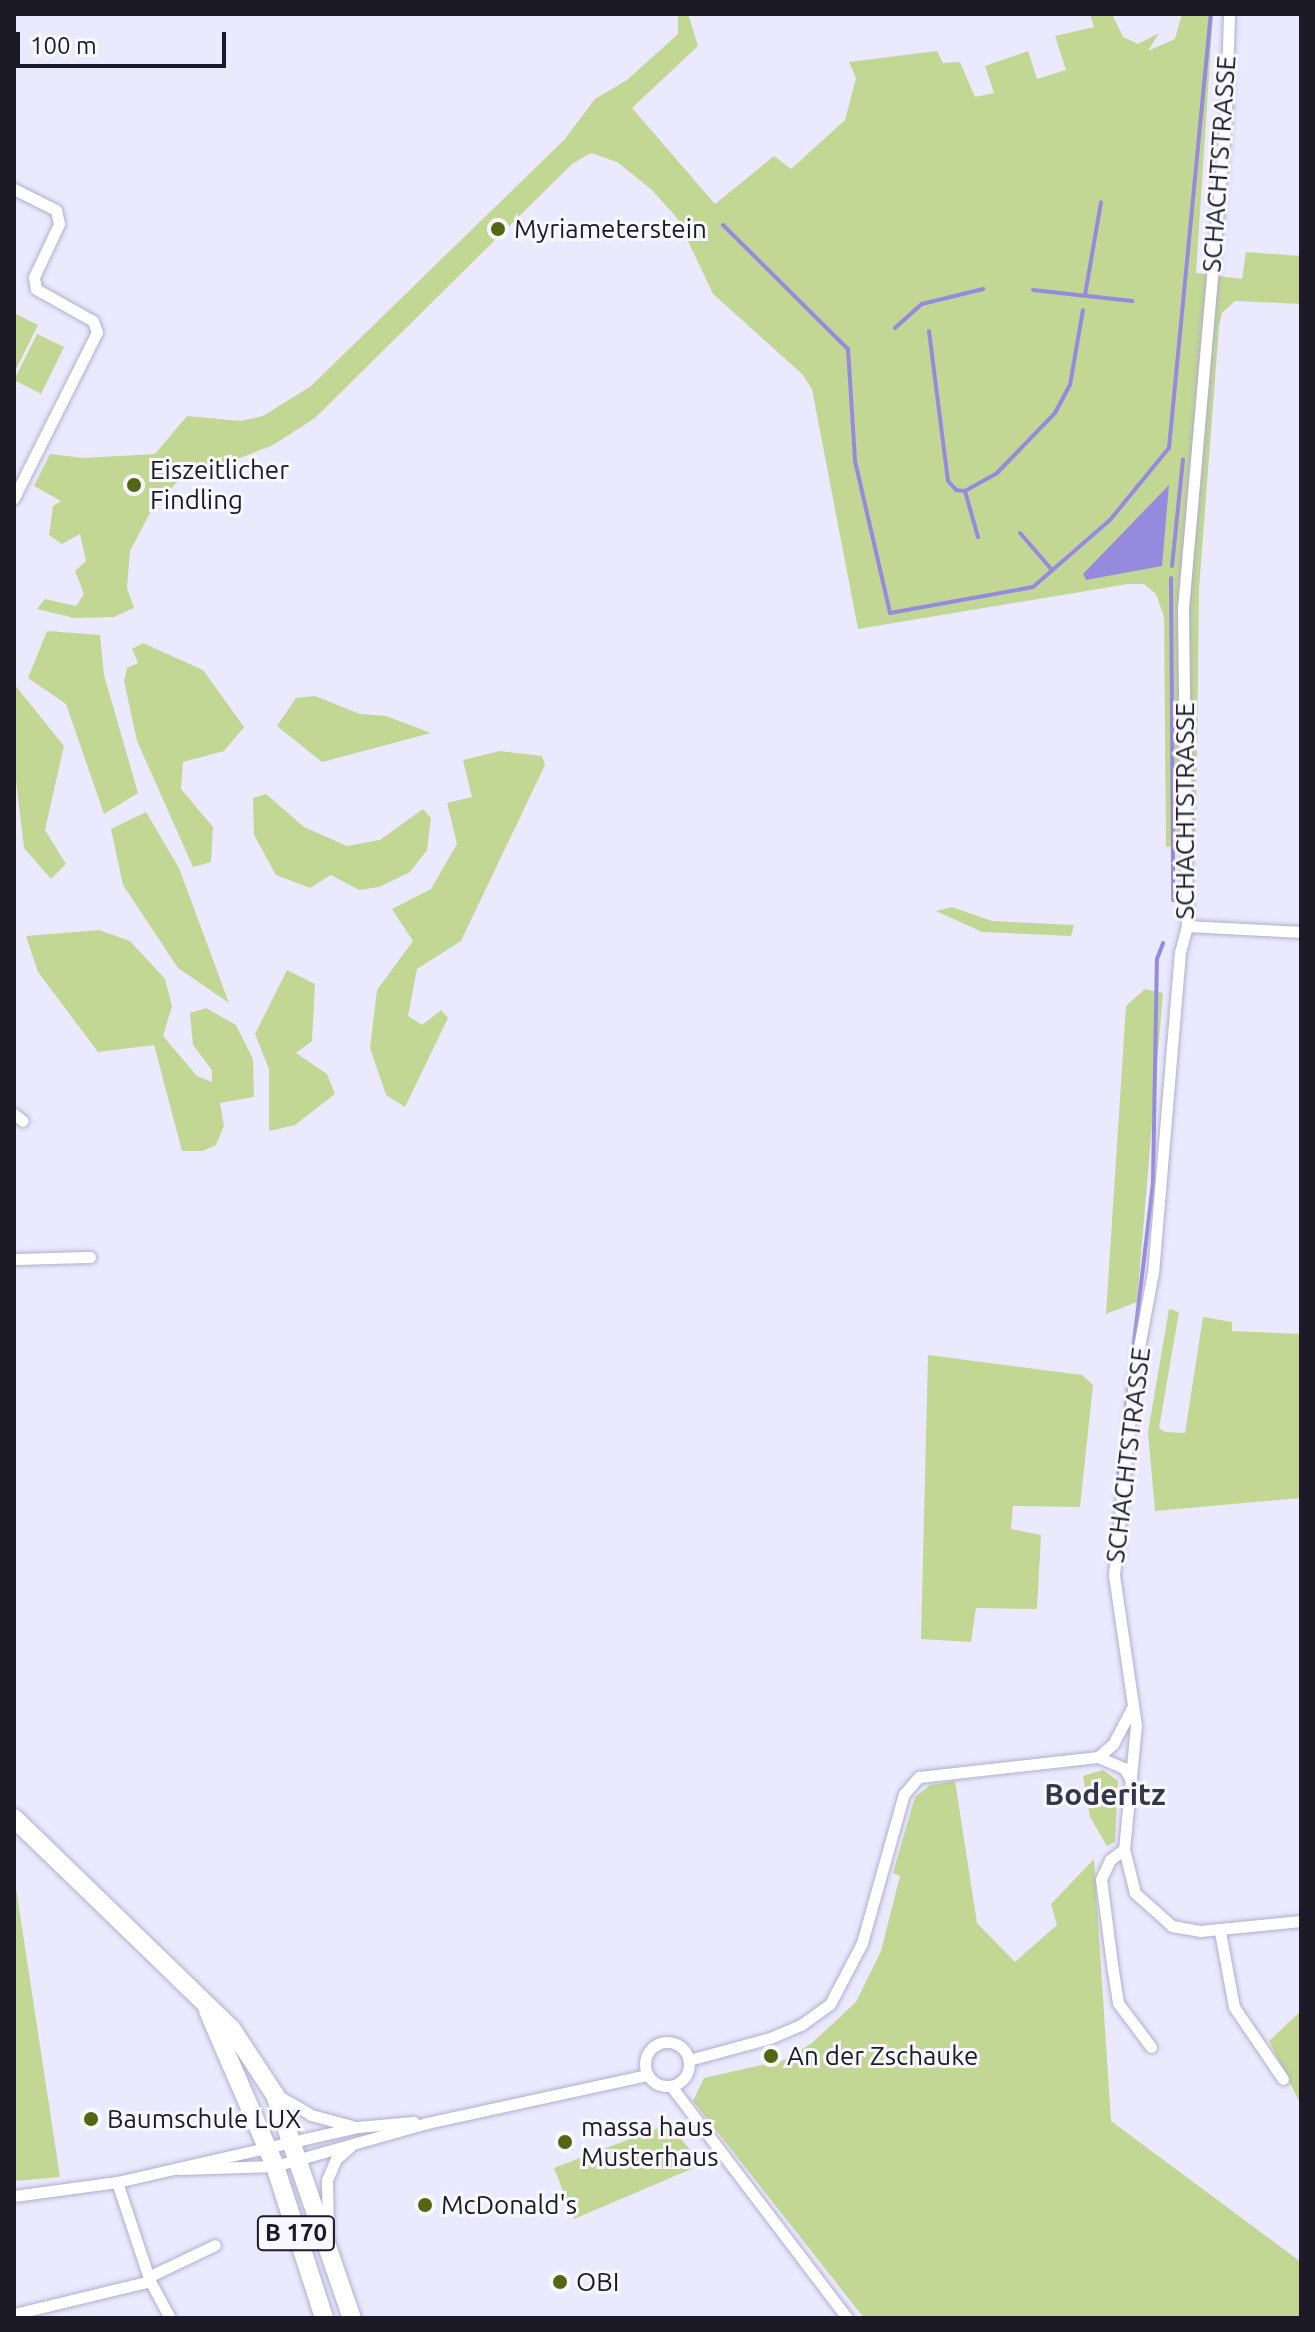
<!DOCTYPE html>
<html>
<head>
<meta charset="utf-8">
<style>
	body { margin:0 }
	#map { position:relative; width:1315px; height:2332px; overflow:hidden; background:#ebe9fd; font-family:Ubuntu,sans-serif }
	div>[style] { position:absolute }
	.green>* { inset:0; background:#c2d794 }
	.water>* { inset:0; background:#968ade }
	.stream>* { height:4px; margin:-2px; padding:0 2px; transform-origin:2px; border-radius:2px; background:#968ade }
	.roads { filter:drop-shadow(0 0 2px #b1aece) drop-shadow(0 0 2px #b1aece) }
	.street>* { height:11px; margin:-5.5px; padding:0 5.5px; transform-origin:5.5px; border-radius:5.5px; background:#fff }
	.street>.ring { margin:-5.5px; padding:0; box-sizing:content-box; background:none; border:11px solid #fff; border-radius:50% }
	.primary>* { height:18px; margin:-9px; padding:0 9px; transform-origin:9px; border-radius:9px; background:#fff }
	.dots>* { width:22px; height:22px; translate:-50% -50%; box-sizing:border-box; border:4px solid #f9f8ff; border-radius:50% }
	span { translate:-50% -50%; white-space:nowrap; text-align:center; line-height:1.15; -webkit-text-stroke:6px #f9f8ff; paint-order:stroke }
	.shield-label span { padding:2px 6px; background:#f9f8ff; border:2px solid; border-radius:6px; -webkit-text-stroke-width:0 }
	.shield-label { font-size:24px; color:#1b1a26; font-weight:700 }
	.street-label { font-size:26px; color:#1b1a26 }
	.poi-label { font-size:26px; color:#1b1a26 }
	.left { translate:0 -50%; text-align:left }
	.quarter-label { font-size:30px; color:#37344e; font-weight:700 }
	.frame { position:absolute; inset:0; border:16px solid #1b1a26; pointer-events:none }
	.scale { position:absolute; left:16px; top:32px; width:210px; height:36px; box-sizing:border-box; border:4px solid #1b1a26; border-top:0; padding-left:10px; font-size:24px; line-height:28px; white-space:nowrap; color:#1b1a26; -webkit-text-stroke:6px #f9f8ff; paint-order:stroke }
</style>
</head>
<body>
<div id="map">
	<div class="green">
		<div style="clip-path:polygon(678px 14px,688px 14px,698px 46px,632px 108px,715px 204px,774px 156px,791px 169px,845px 120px,856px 78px,849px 62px,937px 51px,943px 63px,960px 62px,975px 97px,994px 93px,985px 66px,1028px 51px,1037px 79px,1066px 70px,1055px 36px,1094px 27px,1090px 14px,1112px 14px,1123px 37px,1138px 44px,1159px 33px,1148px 51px,1175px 39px,1182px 14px,1213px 14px,1196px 273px,1242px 279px,1246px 252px,1301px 256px,1301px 304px,1235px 301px,1222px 313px,1219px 326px,1199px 589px,1196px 845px,1166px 847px,1164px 617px,1156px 594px,1144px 584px,1128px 584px,858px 629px,812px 389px,802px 374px,713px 294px,677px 218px,652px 190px,617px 162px,591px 153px,572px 164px,315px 418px,273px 445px,176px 483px,150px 513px,130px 551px,127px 588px,134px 608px,114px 617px,74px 618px,37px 609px,45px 599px,76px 606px,84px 594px,75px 571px,86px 561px,80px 534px,62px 544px,49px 535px,53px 506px,61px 501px,34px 486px,50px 454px,83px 458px,155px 454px,187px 416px,241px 421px,263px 416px,311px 386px,564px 140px,595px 99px,627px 80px,678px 34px)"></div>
		<div style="clip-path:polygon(14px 313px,38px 325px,14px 373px)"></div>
		<div style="clip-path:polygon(37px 334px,64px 347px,41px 394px,14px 380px)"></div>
		<div style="clip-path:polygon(47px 631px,100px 635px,104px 675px,138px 793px,104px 814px,66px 704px,28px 678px)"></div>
		<div style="clip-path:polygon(143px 643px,203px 670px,244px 727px,224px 751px,183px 762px,181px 789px,213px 827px,211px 862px,193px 867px,137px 741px,124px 681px,127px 668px,138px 663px,132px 649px)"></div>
		<div style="clip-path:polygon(14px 684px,64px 746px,45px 830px,66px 864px,51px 879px,24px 848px,14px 764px)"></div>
		<div style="clip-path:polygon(315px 696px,360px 714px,386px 716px,431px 733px,322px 762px,277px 726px,296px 698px)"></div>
		<div style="clip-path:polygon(500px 751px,542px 756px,545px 765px,461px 941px,417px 969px,408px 1016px,422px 1025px,441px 1010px,448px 1018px,405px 1107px,386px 1095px,370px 1048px,377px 990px,413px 941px,392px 909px,431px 889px,457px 844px,447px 803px,472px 797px,463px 760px)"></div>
		<div style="clip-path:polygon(266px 794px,304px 827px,347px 846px,380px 840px,423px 809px,431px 818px,427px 850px,410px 872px,379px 887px,359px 890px,331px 875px,310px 888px,276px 875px,254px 835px,253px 798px)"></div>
		<div style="clip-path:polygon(146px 812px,179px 868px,229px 1003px,178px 968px,123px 885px,111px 829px)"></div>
		<div style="clip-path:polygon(952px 907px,992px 921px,1074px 925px,1071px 936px,982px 932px,936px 911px)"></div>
		<div style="clip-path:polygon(99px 930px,130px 941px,165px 979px,172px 1006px,163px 1036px,197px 1076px,212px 1082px,212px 1070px,193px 1045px,190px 1013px,206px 1008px,236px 1025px,253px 1059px,254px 1097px,220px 1103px,224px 1126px,216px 1145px,203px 1151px,182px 1151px,154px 1045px,98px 1052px,38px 972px,26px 936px)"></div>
		<div style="clip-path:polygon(287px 970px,315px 984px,312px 1041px,296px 1053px,327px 1074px,335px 1094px,295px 1125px,269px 1131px,269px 1069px,255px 1034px)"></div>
		<div style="clip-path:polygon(1145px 989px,1163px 993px,1137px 1302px,1106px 1314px,1126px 1006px)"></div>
		<div style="clip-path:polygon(1169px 1309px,1179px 1312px,1159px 1428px,1165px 1432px,1185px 1433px,1203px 1317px,1232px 1322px,1232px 1331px,1301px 1334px,1301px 1498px,1155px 1511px,1148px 1432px)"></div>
		<div style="clip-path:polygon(928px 1355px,1082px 1375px,1093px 1385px,1080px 1507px,1013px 1506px,1011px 1529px,1041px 1535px,1037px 1609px,976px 1608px,971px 1642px,921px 1639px)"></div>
		<div style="clip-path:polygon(1103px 1770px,1118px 1781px,1115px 1842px,1107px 1846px,1090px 1817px,1083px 1776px)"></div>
		<div style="clip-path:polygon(955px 1781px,977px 1923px,1015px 1962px,1057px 1925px,1051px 1904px,1094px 1859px,1111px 2121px,1301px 2262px,1301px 2318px,864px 2318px,693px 2101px,704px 2078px,784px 2060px,812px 2043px,856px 2002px,881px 1951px,900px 1876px,893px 1873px,915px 1797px,930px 1785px)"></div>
		<div style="clip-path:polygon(14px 1875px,60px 2177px,14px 2181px)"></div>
		<div style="clip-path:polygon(1301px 2011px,1301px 2105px,1269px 2041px)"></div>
		<div style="clip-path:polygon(669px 2124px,700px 2162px,696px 2167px,574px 2219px,554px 2168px)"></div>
	</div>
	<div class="water">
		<div style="clip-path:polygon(1169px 485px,1162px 566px,1086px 580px,1083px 574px)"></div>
	</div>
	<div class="stream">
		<div style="left:723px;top:225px;width:176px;rotate:44.8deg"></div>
		<div style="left:848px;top:349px;width:112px;rotate:86.4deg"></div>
		<div style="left:855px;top:461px;width:156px;rotate:77deg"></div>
		<div style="left:890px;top:613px;width:145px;rotate:-10.3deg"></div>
		<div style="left:1033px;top:587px;width:102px;rotate:-41deg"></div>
		<div style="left:1110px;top:520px;width:93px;rotate:-50.7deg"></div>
		<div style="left:1169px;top:448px;width:436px;rotate:-84.5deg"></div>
		<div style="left:1033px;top:290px;width:100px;rotate:6.3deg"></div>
		<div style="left:1085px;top:295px;width:94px;rotate:-80.2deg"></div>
		<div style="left:895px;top:328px;width:36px;rotate:-42deg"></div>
		<div style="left:922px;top:304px;width:63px;rotate:-13.8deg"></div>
		<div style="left:929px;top:331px;width:151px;rotate:82.8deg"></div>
		<div style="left:948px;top:481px;width:12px;rotate:48deg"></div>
		<div style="left:956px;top:490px;width:9px;rotate:6deg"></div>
		<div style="left:965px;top:491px;width:37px;rotate:-29deg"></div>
		<div style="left:997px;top:473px;width:83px;rotate:-46deg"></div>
		<div style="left:1055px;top:413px;width:32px;rotate:-62deg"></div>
		<div style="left:1070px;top:385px;width:76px;rotate:-80.2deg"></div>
		<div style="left:965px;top:491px;width:48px;rotate:74.2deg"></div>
		<div style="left:1020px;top:533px;width:49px;rotate:49.1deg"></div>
		<div style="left:1172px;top:566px;width:107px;rotate:-84.1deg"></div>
		<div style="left:1171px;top:578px;width:322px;rotate:89.6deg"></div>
		<div style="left:1116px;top:1494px;width:313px;rotate:-83.2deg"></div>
		<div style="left:1153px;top:1183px;width:224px;rotate:-89deg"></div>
		<div style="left:1157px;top:959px;width:17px;rotate:-69deg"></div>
	</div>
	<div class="roads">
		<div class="street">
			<div style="left:1229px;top:14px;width:103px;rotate:91.7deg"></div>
			<div style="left:1226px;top:117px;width:493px;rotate:95deg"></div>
			<div style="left:1183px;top:608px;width:318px;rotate:89.3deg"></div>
			<div style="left:1187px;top:926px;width:27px;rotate:105deg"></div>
			<div style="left:1180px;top:952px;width:321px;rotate:94.8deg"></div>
			<div style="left:1153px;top:1272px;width:98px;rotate:100.6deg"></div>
			<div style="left:1135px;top:1368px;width:208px;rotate:95.8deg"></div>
			<div style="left:1114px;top:1575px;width:152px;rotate:81.7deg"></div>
			<div style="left:1136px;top:1725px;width:125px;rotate:95.5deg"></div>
			<div style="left:1124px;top:1849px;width:45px;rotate:76deg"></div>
			<div style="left:1135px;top:1893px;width:50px;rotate:41.7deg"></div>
			<div style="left:1172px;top:1926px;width:28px;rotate:10deg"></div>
			<div style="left:1200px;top:1931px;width:101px;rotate:-5.7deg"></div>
			<div style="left:14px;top:189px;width:47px;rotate:26.6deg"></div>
			<div style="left:56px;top:210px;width:14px;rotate:78deg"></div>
			<div style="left:59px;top:224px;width:59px;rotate:115.3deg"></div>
			<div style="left:34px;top:277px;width:12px;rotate:81deg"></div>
			<div style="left:36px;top:289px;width:65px;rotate:29.3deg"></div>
			<div style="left:93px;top:321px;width:12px;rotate:70deg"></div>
			<div style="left:97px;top:332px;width:186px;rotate:116.6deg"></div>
			<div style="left:1187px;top:926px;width:114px;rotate:3deg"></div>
			<div style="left:14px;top:1114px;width:11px;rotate:38deg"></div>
			<div style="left:14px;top:1259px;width:76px;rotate:-1.5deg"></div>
			<div style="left:1098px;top:1757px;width:20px;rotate:-41deg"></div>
			<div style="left:1113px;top:1744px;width:41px;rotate:-62.2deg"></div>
			<div style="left:1124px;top:1849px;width:18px;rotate:142deg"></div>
			<div style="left:1110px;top:1860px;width:21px;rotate:115deg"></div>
			<div style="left:1101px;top:1879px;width:93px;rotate:82.6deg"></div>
			<div style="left:1113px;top:1971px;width:32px;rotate:81deg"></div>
			<div style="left:1118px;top:2003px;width:55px;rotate:53.1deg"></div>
			<div style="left:1220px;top:1932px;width:76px;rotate:79.4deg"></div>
			<div style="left:1234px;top:2007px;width:87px;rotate:55.8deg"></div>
			<div class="ring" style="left:645px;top:2042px;width:33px;height:33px"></div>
			<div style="left:689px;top:2060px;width:84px;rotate:-15.2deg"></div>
			<div style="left:770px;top:2038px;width:34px;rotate:-23deg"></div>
			<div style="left:801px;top:2025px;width:36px;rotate:-36deg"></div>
			<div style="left:830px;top:2004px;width:69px;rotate:-62.3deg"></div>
			<div style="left:862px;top:1943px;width:155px;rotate:-74.3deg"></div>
			<div style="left:904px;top:1794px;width:23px;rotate:-49deg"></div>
			<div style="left:919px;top:1777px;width:180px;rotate:-6.4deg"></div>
			<div style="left:1098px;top:1757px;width:28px;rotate:23deg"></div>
			<div style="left:1124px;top:1768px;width:14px;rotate:60deg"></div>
			<div style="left:671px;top:2086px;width:291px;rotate:52.8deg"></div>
			<div style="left:277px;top:2095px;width:39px;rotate:30deg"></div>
			<div style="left:311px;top:2115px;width:42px;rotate:15deg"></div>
			<div style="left:179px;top:2169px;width:96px;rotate:-1.8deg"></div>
			<div style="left:275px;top:2166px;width:158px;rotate:-15.8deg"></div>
			<div style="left:427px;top:2123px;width:225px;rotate:-12.3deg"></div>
			<div style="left:117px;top:2182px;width:104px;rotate:71.6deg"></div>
			<div style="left:150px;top:2281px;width:42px;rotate:61.6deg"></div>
			<div style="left:14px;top:2196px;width:104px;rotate:-7.7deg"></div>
			<div style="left:117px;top:2182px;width:246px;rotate:-12.9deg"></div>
			<div style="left:357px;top:2127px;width:57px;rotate:-5deg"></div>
			<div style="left:328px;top:2237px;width:57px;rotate:-91deg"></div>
			<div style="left:327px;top:2180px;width:23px;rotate:-67deg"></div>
			<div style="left:336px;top:2159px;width:18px;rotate:-41deg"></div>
			<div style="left:148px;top:2277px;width:74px;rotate:-25.5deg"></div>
			<div style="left:14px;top:2314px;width:140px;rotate:-13.6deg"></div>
		</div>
		<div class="primary">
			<div style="left:14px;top:1818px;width:302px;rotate:44.1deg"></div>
			<div style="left:231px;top:2028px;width:80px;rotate:56.7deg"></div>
			<div style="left:275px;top:2095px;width:236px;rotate:71deg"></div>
			<div style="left:208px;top:2011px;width:169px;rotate:66.6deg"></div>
			<div style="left:275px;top:2166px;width:160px;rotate:72.1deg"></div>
		</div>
	</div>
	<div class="dots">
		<div style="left:498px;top:229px;background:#536713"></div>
		<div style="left:134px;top:485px;background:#536713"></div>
		<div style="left:771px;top:2056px;background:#536713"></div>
		<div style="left:91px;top:2119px;background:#536713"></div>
		<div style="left:565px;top:2142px;background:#536713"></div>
		<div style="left:425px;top:2205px;background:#536713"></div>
		<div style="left:560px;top:2282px;background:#536713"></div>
	</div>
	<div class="shield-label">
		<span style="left:296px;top:2233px">B 170</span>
	</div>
	<div class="street-label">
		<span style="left:1219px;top:164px;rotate:-86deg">SCHACHTSTRASSE</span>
		<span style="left:1185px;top:811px;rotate:-90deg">SCHACHTSTRASSE</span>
		<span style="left:1128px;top:1455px;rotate:-83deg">SCHACHTSTRASSE</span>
	</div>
	<div class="poi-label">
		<span class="left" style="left:514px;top:229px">Myriameterstein</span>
		<span class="left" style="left:150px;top:485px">Eiszeitlicher<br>Findling</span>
		<span class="left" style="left:787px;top:2056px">An der Zschauke</span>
		<span class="left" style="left:107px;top:2119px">Baumschule LUX</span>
		<span class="left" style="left:581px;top:2142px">massa haus<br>Musterhaus</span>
		<span class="left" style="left:441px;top:2205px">McDonald's</span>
		<span class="left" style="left:576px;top:2282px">OBI</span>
	</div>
	<div class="quarter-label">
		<span style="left:1105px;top:1794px">Boderitz</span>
	</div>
	<div class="frame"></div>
	<div class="scale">100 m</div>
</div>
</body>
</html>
